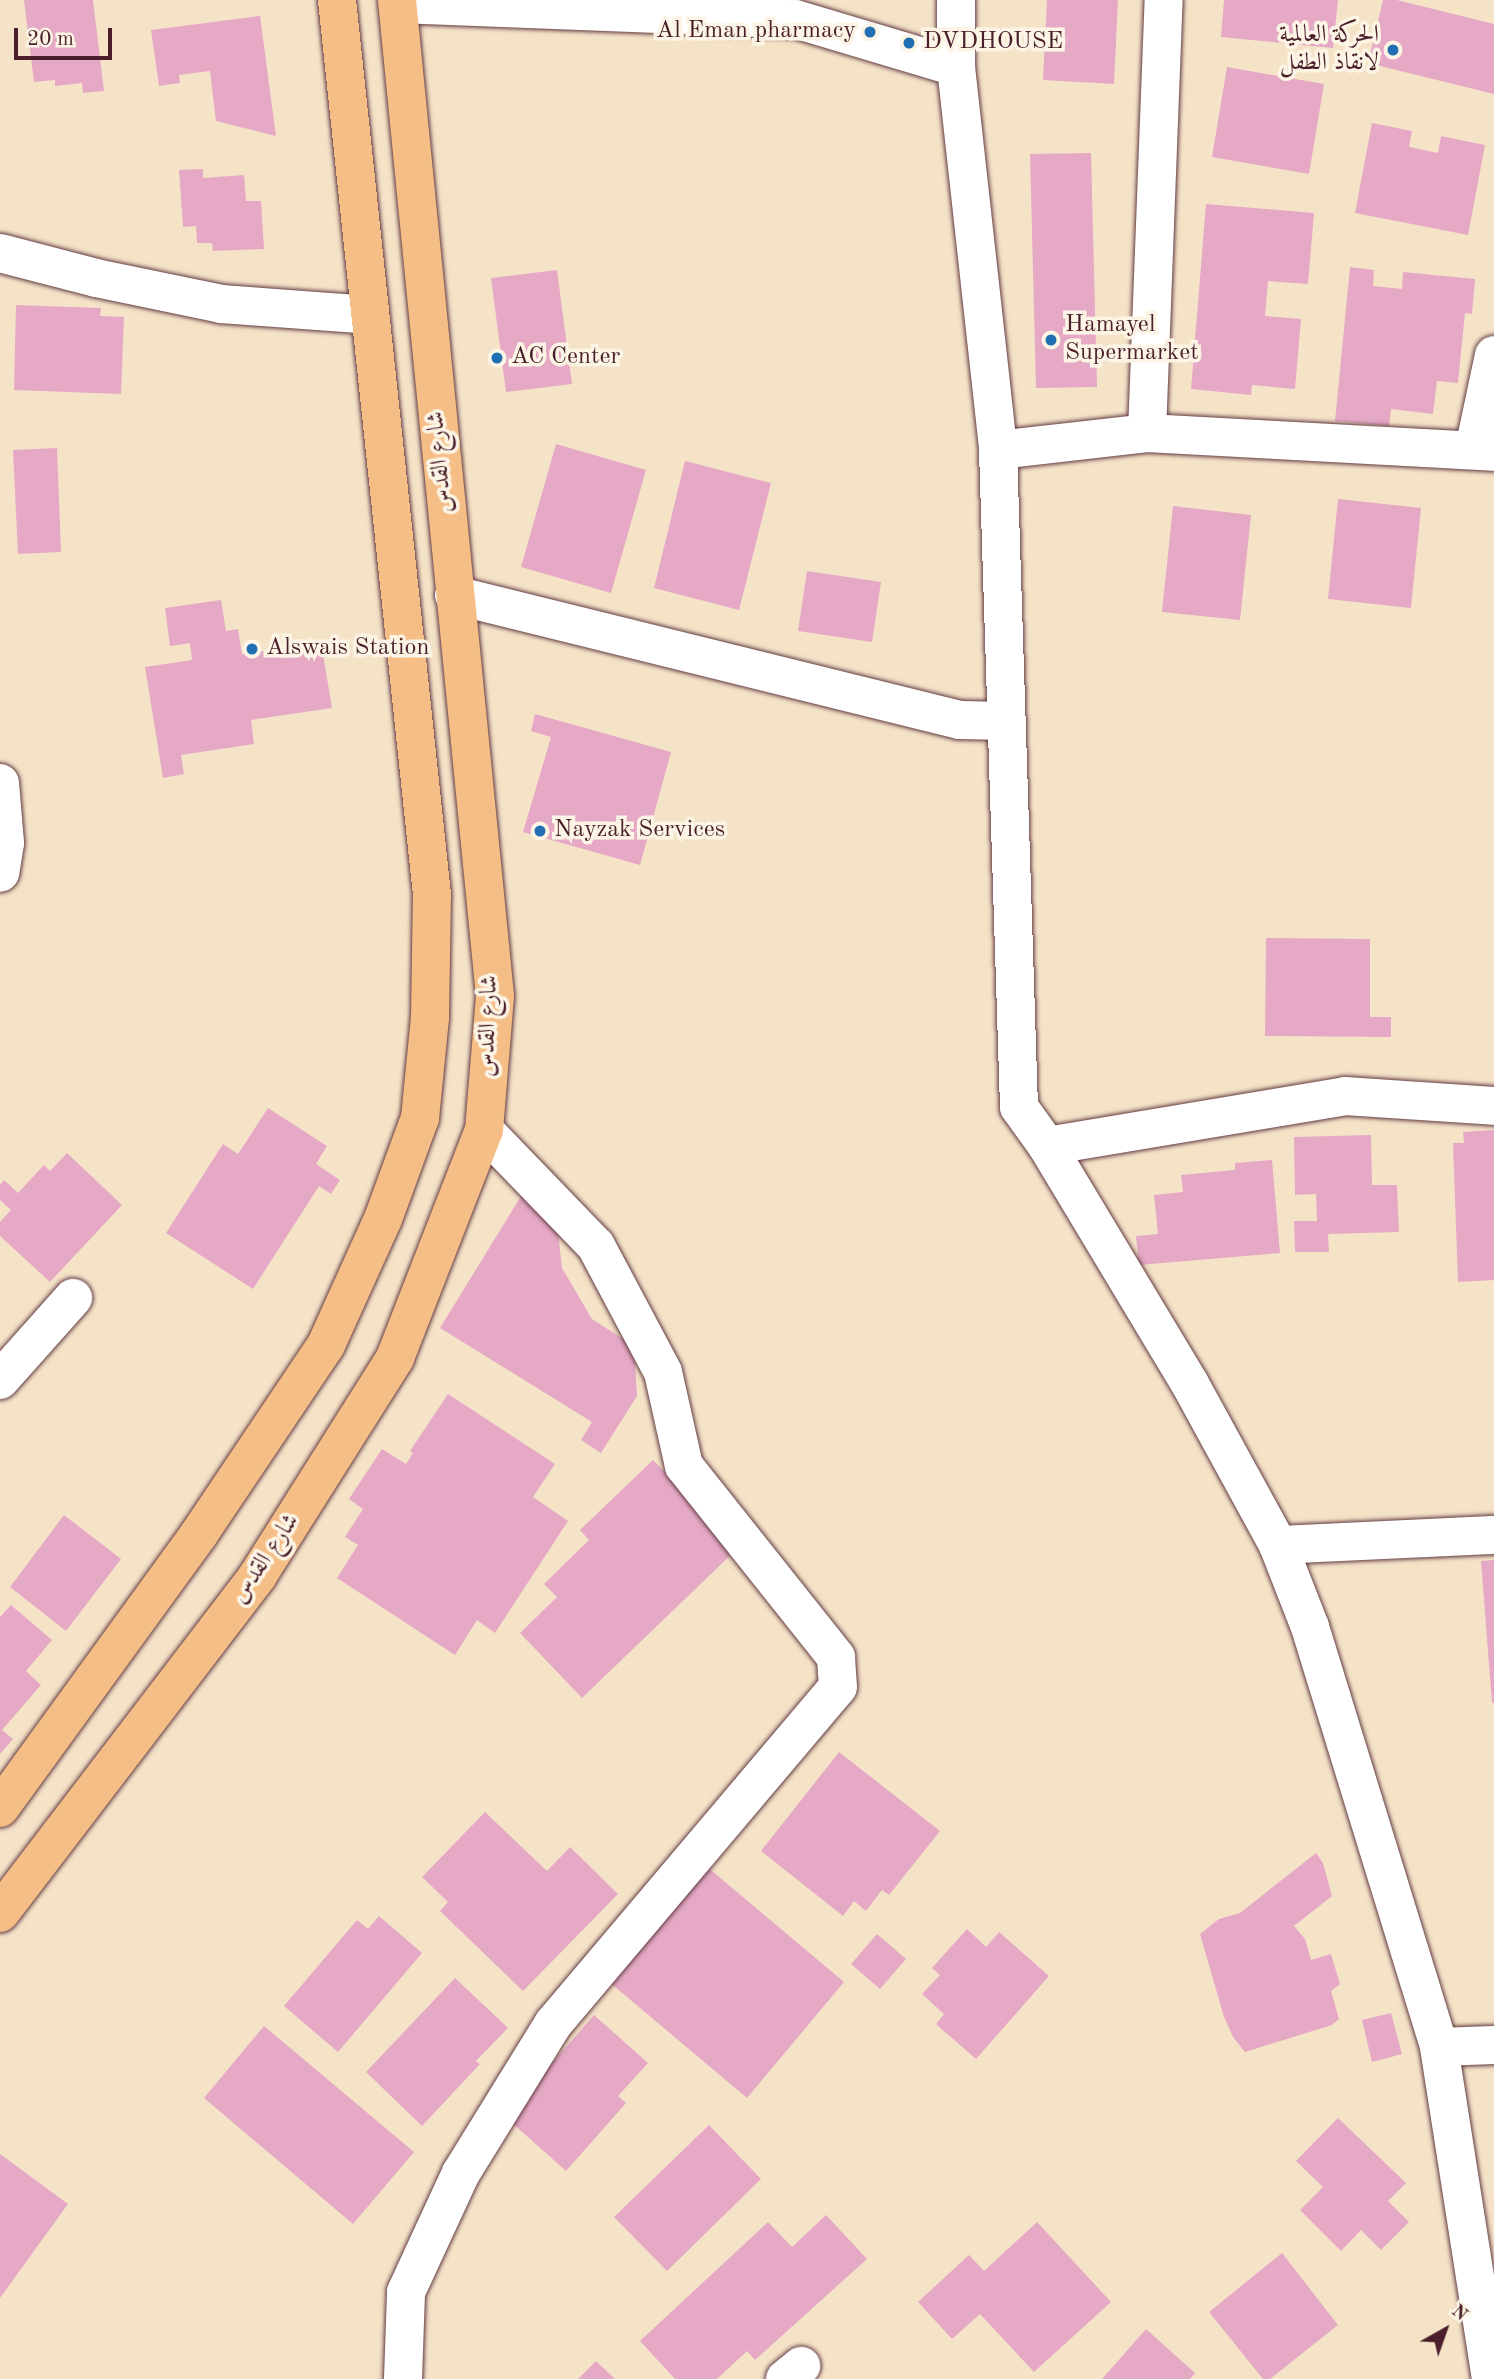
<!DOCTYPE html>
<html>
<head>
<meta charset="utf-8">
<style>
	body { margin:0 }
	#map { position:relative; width:1494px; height:2379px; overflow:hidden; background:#f5e3c8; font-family:"Old Standard TT",Amiri,serif }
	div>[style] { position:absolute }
	.building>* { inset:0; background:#e5a9c6 }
	.roads { filter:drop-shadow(0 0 2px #643c43) drop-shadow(0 0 2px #643c43) }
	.minor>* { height:38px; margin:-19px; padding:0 19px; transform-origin:19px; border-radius:19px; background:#fff }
	.major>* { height:38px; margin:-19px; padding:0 19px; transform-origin:19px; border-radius:19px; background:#f6be87 }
	.dots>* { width:19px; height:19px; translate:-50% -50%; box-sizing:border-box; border:4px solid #fcf5e5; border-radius:50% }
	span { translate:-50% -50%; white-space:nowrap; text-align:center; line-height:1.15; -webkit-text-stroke:7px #fcf5e5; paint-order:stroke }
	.poi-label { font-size:24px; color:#4a1f2b }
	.right { translate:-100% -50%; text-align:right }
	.left { translate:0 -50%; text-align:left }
	.street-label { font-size:24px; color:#4a1f2b }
	.north { position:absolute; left:1410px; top:2295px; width:70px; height:70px; -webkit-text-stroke:5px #fcf5e5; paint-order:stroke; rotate:40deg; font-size:19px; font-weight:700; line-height:28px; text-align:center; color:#4a1f2b }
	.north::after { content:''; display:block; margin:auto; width:24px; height:32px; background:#4a1f2b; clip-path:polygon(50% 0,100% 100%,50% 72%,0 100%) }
	.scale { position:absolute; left:14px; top:28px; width:98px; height:32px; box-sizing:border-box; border:4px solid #4a1f2b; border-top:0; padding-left:9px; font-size:21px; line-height:24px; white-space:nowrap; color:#4a1f2b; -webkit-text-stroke:5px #fcf5e5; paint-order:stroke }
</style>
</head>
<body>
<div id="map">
	<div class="building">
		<div style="clip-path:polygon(24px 0,93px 0,104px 91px,83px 93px,82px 83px,55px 86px,55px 80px,34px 82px)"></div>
		<div style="clip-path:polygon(1047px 0,1118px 0,1114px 84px,1043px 80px)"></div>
		<div style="clip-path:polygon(1224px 0,1338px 0,1333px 48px,1221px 37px)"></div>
		<div style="clip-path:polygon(1383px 0,1397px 0,1494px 24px,1494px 94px,1368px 63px)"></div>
		<div style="clip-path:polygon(260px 16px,276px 136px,216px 121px,210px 71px,179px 75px,180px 83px,159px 86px,151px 30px)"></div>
		<div style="clip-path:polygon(1227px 67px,1324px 84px,1309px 174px,1212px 157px)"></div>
		<div style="clip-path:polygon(1372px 123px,1412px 131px,1409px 147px,1438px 153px,1441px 136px,1485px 145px,1468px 235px,1355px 213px)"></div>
		<div style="clip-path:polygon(1091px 153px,1097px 387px,1036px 388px,1030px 154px)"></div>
		<div style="clip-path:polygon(203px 169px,203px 178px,244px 175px,246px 201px,261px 201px,264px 249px,213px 251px,212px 243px,197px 243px,196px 226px,183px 227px,179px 170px)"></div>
		<div style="clip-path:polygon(1206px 204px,1314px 213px,1308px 284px,1268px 281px,1265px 316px,1301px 319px,1295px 389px,1252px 385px,1251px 395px,1191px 389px)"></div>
		<div style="clip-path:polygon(1350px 267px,1374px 270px,1373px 286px,1402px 289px,1403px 272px,1475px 279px,1472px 314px,1465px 313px,1458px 383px,1437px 381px,1433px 414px,1391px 409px,1389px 426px,1335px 421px)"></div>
		<div style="clip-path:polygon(557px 270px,572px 384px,506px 392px,491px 278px)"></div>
		<div style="clip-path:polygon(16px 305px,101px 308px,100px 316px,124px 317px,121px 394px,14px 390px)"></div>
		<div style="clip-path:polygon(556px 444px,646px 470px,611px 593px,521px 567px)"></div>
		<div style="clip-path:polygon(57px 448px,61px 552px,18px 554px,13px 450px)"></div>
		<div style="clip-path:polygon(685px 461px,771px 483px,739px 610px,654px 588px)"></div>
		<div style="clip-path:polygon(1338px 499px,1421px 508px,1411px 608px,1328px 599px)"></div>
		<div style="clip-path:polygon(1173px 506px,1251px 515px,1240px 620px,1162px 612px)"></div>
		<div style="clip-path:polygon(807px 571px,881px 582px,872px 642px,798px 631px)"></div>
		<div style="clip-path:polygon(221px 600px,226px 631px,238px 629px,242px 654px,321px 642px,332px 708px,251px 720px,254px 744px,181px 755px,184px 774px,163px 778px,145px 667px,192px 660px,190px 643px,170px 646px,165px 608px)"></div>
		<div style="clip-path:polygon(535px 714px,671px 752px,640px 865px,523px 832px,551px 737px,531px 731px)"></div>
		<div style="clip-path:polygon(1266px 938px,1370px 939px,1370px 1017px,1391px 1017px,1391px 1037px,1265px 1036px)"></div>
		<div style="clip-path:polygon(268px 1108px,327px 1146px,316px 1164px,340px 1180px,331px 1194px,319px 1186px,253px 1289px,166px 1233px,223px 1144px,238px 1154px)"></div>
		<div style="clip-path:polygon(1494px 1130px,1494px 1280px,1458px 1282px,1453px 1143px,1464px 1143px,1463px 1132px)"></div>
		<div style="clip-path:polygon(1371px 1135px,1372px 1185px,1397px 1185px,1399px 1232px,1328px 1234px,1329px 1252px,1295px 1252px,1294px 1221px,1317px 1221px,1316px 1194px,1295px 1195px,1294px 1137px)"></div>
		<div style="clip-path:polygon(67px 1153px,122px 1205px,50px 1282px,0 1236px,0 1222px,11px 1210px,0 1200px,0 1185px,4px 1180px,18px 1193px,44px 1165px,50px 1171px)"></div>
		<div style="clip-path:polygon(1272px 1160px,1280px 1253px,1139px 1265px,1136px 1236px,1158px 1234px,1154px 1195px,1183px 1192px,1181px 1175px,1235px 1170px,1235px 1163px)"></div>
		<div style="clip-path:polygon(526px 1188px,558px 1232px,562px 1268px,592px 1319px,634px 1346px,637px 1396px,601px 1453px,581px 1440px,592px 1422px,440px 1328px)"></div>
		<div style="clip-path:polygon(448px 1394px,555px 1464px,533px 1497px,568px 1521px,495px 1633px,477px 1620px,455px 1655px,337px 1578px,358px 1545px,345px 1537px,363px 1509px,349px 1499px,382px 1449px,406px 1464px,413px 1453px,410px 1451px)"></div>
		<div style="clip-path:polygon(653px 1460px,738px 1548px,582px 1698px,520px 1633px,557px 1597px,544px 1584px,589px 1540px,580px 1530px)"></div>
		<div style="clip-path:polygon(64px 1515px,121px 1559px,66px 1631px,10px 1587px)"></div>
		<div style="clip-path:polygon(1494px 1560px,1494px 1703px,1492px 1703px,1481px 1561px)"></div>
		<div style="clip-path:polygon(11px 1605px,52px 1640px,26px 1671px,41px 1685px,2px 1730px,13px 1739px,0 1754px,0 1617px)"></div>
		<div style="clip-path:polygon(839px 1752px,940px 1831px,889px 1895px,882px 1890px,866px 1911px,854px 1901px,843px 1916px,761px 1851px)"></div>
		<div style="clip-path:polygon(485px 1812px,547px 1871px,570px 1847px,618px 1894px,523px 1991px,440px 1911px,448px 1902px,422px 1877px)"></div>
		<div style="clip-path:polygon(1316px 1853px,1323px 1863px,1332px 1896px,1294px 1926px,1305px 1939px,1311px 1960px,1331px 1954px,1340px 1984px,1331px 1991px,1339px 2019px,1332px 2025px,1245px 2052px,1233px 2037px,1224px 2017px,1200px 1934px,1219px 1919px,1240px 1913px)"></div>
		<div style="clip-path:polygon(705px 1865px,844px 1982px,747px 2098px,608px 1981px)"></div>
		<div style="clip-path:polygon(379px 1916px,422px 1953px,338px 2052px,284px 2006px,357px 1920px,368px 1929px)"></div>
		<div style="clip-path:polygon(967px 1929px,986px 1947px,999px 1932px,1049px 1976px,976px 2059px,936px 2024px,944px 2014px,922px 1994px,940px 1975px,932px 1968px)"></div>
		<div style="clip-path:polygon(877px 1934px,906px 1959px,880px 1989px,851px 1964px)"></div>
		<div style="clip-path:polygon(455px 1978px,508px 2028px,476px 2061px,480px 2064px,422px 2126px,366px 2072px)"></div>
		<div style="clip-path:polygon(1391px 2013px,1402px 2054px,1372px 2062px,1362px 2020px)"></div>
		<div style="clip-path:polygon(594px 2015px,648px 2063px,618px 2096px,626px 2103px,566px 2171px,511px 2122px,530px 2100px,524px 2095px)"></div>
		<div style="clip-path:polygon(264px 2026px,414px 2152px,353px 2224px,204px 2098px)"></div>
		<div style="clip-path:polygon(1338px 2118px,1406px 2183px,1388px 2201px,1409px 2222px,1381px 2250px,1361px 2230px,1341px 2251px,1300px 2210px,1323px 2187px,1296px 2161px)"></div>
		<div style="clip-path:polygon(709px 2125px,761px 2179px,667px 2271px,614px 2217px)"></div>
		<div style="clip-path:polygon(0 2154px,68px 2204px,0 2298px)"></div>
		<div style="clip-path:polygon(826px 2215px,867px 2259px,755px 2360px,747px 2351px,717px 2379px,675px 2379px,640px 2341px,768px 2222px,792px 2247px)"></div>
		<div style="clip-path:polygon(1037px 2222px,1111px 2302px,1034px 2372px,980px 2314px,952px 2339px,918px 2302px,969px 2255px,984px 2271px)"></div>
		<div style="clip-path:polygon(1282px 2253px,1338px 2325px,1270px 2379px,1263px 2379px,1209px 2312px)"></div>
		<div style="clip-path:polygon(1146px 2329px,1195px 2373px,1190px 2379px,1102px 2379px)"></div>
		<div style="clip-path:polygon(596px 2361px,615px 2379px,578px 2379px)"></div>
	</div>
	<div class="roads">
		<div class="minor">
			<div style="left:398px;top:4px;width:397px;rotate:2.2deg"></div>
			<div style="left:795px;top:19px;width:168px;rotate:16.6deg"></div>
			<div style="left:956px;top:67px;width:385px;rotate:83.7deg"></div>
			<div style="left:998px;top:450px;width:657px;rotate:88.17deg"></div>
			<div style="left:1019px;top:1107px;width:48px;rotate:54.3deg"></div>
			<div style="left:1047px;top:1146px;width:278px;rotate:59deg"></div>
			<div style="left:1190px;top:1384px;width:183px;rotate:61.3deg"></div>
			<div style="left:1278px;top:1545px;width:88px;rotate:68.7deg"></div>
			<div style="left:1310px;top:1627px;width:439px;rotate:72.9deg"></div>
			<div style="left:1439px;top:2047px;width:336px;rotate:81.1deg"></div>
			<div style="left:956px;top:67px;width:67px;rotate:-90deg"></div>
			<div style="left:0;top:253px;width:99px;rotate:14.6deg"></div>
			<div style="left:96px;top:278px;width:128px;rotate:11.7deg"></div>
			<div style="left:221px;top:304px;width:149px;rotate:4.2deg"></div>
			<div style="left:1147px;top:433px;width:433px;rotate:-87.8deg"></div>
			<div style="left:1474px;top:449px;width:96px;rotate:-78deg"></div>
			<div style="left:998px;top:450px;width:150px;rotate:-6.5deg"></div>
			<div style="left:1147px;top:433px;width:348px;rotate:3.1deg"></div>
			<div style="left:454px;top:595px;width:521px;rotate:13.88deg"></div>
			<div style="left:960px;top:720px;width:46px;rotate:1.2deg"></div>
			<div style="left:0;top:783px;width:60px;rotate:85.2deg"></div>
			<div style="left:5px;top:843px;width:30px;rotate:99deg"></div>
			<div style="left:1047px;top:1146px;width:302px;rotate:-9.5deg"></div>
			<div style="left:1345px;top:1096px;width:149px;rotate:3.8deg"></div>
			<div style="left:0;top:1380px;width:110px;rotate:-48.3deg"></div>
			<div style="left:1278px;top:1545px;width:216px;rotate:-2.7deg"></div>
			<div style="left:1439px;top:2047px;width:55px;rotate:-2.1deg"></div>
			<div style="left:403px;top:2379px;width:87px;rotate:-88deg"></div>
			<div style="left:406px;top:2292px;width:131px;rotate:-65.2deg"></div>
			<div style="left:461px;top:2173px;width:175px;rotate:-58.3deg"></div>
			<div style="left:553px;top:2024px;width:441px;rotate:-49.8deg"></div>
			<div style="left:838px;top:1687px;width:30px;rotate:-94deg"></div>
			<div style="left:836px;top:1657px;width:244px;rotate:-128.5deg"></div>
			<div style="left:684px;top:1466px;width:96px;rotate:-102.6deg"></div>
			<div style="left:663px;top:1372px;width:143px;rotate:-118deg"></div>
			<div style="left:596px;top:1246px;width:161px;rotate:-134deg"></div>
			<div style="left:785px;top:2379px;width:21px;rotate:-39deg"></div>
		</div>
		<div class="major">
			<div style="left:0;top:1808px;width:339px;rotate:-54deg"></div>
			<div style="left:199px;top:1534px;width:228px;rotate:-56.1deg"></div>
			<div style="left:326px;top:1345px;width:138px;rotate:-65.7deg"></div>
			<div style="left:383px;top:1219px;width:108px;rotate:-69.9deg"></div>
			<div style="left:420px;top:1118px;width:100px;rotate:-84.3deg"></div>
			<div style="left:430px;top:1018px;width:123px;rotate:-89.1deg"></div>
			<div style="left:432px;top:895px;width:900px;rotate:-96.06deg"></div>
			<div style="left:0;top:1913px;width:425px;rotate:-52.6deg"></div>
			<div style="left:258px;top:1575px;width:257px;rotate:-57.7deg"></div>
			<div style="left:395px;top:1358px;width:245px;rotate:-68.7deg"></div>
			<div style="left:484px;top:1130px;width:134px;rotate:-85.3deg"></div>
			<div style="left:495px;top:996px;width:1001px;rotate:-95.62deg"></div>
		</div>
	</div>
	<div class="dots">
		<div style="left:870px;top:32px;background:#1f6fb2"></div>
		<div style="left:909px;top:43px;background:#1f6fb2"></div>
		<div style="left:1393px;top:50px;background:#1f6fb2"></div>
		<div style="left:1051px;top:340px;background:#1f6fb2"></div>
		<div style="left:497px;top:358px;background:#1f6fb2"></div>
		<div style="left:252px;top:649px;background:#1f6fb2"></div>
		<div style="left:540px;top:831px;background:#1f6fb2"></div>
	</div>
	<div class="poi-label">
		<span class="right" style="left:856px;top:32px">Al Eman pharmacy</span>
		<span class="right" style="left:1379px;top:50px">الحركة العالمية<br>لانقاذ الطفل</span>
		<span class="left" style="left:923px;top:43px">DVDHOUSE</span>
		<span class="left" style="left:1065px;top:340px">Hamayel<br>Supermarket</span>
		<span class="left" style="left:511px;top:358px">AC Center</span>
		<span class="left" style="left:266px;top:649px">Alswais Station</span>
		<span class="left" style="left:554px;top:831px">Nayzak Services</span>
	</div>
	<div class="street-label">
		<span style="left:441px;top:462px;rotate:-95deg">شارع القدس</span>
		<span style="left:489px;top:1026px;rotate:-88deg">شارع القدس</span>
		<span style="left:266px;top:1559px;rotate:-56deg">شارع القدس</span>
	</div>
	<div class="north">N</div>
	<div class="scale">20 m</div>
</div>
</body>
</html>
